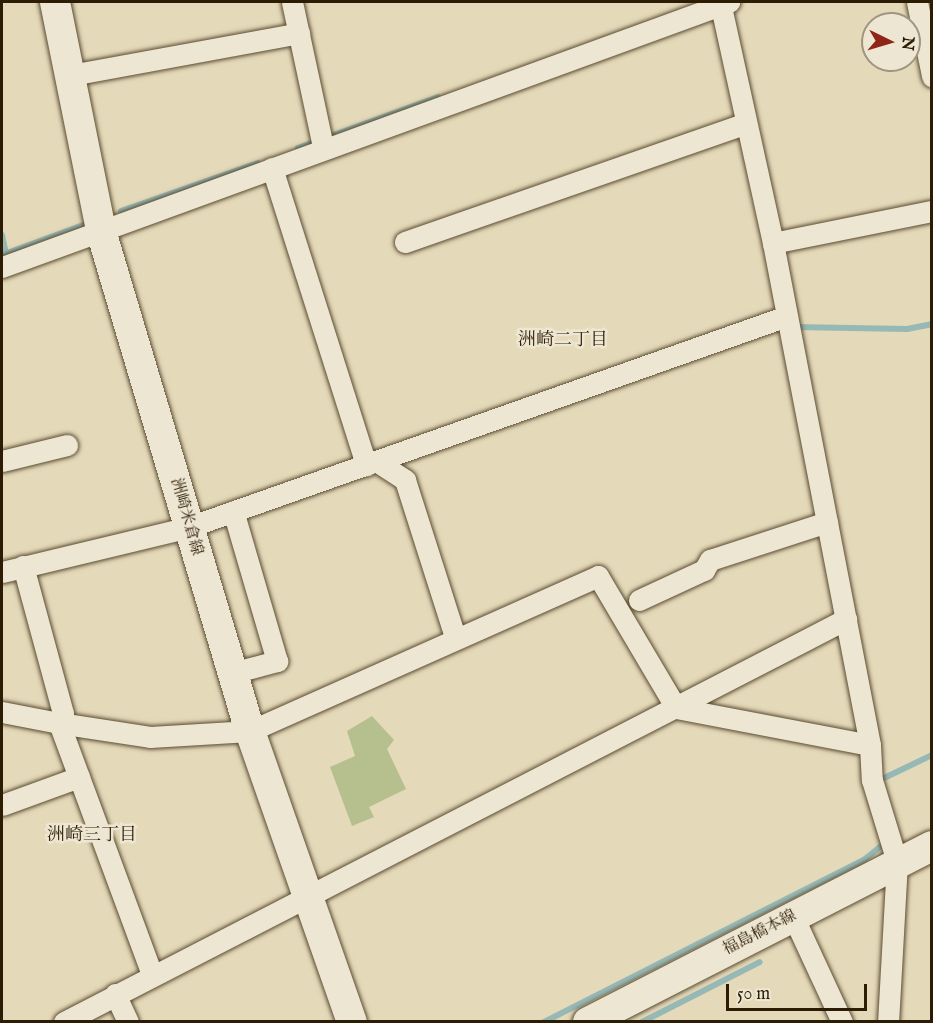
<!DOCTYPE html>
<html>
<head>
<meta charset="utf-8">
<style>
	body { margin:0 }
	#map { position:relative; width:933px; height:1023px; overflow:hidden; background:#e4d9b9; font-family:"IM FELL English","Noto Serif JP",serif }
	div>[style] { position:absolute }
	.green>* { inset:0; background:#b6bf8e }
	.stream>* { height:6px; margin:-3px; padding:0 3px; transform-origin:3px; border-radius:3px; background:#97b9b6 }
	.roads { filter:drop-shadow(0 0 2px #5b4b31) drop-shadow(0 0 2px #5b4b31) }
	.street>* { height:21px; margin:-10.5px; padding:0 10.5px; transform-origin:10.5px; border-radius:10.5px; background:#ede6d2 }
	.secondary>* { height:30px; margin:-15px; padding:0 15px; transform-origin:15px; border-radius:15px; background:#ede6d2 }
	span { translate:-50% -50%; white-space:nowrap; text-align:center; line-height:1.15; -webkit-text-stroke:5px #ede6d2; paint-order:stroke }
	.street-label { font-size:16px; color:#2d1c04 }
	.neighbourhood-label { font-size:18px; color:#2d1c04 }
	.frame { position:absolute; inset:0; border:3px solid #2d1c04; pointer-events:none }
	.north { position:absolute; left:861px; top:12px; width:60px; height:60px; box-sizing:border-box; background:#ede6d2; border:2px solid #a09580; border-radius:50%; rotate:95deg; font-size:16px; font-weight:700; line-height:24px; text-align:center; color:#2d1c04 }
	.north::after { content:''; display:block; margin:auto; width:21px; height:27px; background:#8f2418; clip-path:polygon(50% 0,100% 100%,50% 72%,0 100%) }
	.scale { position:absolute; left:726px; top:984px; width:141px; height:27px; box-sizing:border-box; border:3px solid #2d1c04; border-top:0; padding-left:8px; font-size:18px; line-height:21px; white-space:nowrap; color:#2d1c04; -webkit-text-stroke:4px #ede6d2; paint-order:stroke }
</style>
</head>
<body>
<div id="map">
	<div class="green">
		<div style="clip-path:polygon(372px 716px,394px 740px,387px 749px,406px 789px,369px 807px,374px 817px,352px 826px,330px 767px,355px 756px,347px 731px)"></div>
	</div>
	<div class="stream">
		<div style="left:298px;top:148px;width:149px;rotate:-20deg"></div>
		<div style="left:121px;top:211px;width:145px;rotate:-19.3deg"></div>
		<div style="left:2px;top:235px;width:19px;rotate:78deg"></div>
		<div style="left:2px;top:255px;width:95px;rotate:-20.3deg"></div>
		<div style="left:794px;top:327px;width:113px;rotate:1deg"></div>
		<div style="left:907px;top:329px;width:25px;rotate:-11deg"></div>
		<div style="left:879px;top:784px;width:4px;rotate:-76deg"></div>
		<div style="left:880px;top:780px;width:58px;rotate:-25.7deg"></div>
		<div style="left:544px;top:1022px;width:360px;rotate:-26.9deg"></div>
		<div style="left:865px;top:859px;width:27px;rotate:-39deg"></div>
		<div style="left:642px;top:1022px;width:132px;rotate:-27deg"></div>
	</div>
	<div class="roads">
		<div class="street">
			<div style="left:292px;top:2px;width:148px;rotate:77.9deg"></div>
			<div style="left:720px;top:2px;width:247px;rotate:77.6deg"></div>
			<div style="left:773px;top:243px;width:511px;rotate:79.06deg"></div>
			<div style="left:870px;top:745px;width:35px;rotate:87deg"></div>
			<div style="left:872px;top:780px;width:86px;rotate:73deg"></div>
			<div style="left:897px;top:862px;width:160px;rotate:93.2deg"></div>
			<div style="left:917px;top:2px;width:76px;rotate:78.5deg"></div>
			<div style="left:71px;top:75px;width:232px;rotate:-10.4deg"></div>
			<div style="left:272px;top:168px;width:312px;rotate:72.4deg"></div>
			<div style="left:405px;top:242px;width:361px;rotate:-19.2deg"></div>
			<div style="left:773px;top:243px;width:162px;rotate:-11.4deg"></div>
			<div style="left:2px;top:267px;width:774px;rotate:-20.03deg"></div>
			<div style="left:2px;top:461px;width:67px;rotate:-13.8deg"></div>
			<div style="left:376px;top:461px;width:35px;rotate:33deg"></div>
			<div style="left:405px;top:480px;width:165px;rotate:72.3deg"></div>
			<div style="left:23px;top:566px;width:152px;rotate:74.8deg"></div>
			<div style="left:63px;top:713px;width:11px;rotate:112deg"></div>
			<div style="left:59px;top:723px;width:92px;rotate:8.7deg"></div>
			<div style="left:150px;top:737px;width:100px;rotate:-3.4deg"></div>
			<div style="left:250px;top:731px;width:381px;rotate:-24deg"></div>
			<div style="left:598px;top:576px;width:153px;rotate:59.4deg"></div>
			<div style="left:676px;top:708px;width:197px;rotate:10.8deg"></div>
			<div style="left:2px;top:572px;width:192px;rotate:-13.5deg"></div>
			<div style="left:189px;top:527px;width:634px;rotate:-19.44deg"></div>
			<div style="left:639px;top:600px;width:72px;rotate:-24.8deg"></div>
			<div style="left:704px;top:570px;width:12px;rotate:-59deg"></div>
			<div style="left:710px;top:560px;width:123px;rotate:-18deg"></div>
			<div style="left:232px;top:673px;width:47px;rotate:-14.9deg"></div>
			<div style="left:277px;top:661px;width:156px;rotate:-106.3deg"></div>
			<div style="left:2px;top:712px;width:58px;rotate:10.9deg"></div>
			<div style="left:59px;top:723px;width:268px;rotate:69.7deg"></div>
			<div style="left:2px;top:805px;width:82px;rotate:-20deg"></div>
			<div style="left:793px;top:916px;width:117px;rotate:65.2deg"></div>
			<div style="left:115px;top:994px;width:31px;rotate:65deg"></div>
			<div style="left:64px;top:1022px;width:880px;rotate:-27.26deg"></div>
		</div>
		<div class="secondary">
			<div style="left:55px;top:2px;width:234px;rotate:78.6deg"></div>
			<div style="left:101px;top:231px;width:522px;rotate:73.41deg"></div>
			<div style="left:250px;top:731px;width:308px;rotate:70.7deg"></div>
			<div style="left:588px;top:1022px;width:386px;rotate:-27.1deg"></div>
		</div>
	</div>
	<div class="street-label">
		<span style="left:186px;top:517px;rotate:74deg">洲崎米倉線</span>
		<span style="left:760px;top:933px;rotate:-27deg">福島橋本線</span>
	</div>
	<div class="neighbourhood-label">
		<span style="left:563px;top:341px">洲崎二丁目</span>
		<span style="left:92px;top:836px">洲崎三丁目</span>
	</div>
	<div class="frame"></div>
	<div class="north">N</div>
	<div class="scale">50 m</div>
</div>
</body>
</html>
